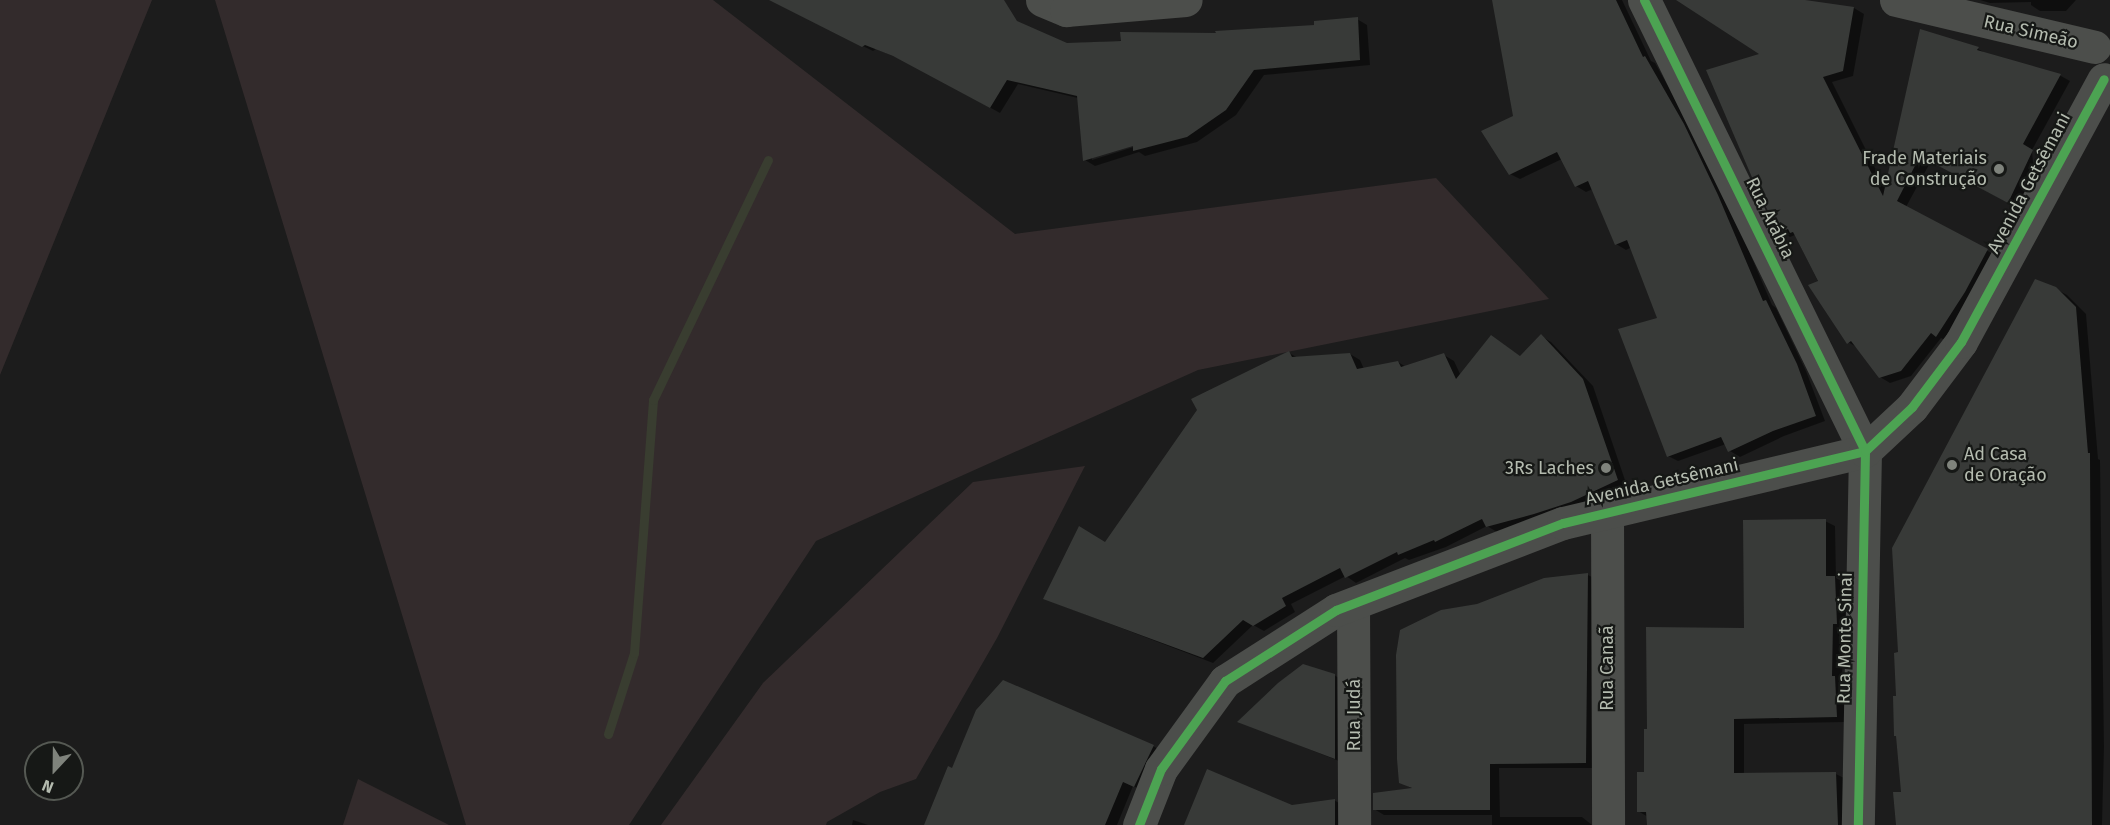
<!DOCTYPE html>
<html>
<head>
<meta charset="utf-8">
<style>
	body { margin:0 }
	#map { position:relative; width:2110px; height:825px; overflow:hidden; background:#1c1c1c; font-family:"Fira Sans",sans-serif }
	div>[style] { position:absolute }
	.green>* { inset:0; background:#332b2c }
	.shadow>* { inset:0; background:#0007 }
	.stream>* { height:9px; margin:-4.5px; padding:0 4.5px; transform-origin:4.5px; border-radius:4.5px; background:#393d30 }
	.building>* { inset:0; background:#383a38 }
	.minor>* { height:33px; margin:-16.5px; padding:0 16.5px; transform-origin:16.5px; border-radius:16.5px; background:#4c4e4b }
	.cycleway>* { height:9px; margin:-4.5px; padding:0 4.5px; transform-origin:4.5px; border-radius:4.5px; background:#4ca352 }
	.dots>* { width:16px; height:16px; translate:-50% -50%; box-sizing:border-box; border:3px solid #161816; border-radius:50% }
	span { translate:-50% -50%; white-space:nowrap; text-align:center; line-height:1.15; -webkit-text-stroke:4.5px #161816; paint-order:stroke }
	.street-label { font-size:18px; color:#b4bbaf }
	.poi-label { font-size:18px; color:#b4bbaf }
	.right { translate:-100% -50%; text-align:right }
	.left { translate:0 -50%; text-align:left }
	.north { position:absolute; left:24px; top:741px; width:60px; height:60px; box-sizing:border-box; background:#161816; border:2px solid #555953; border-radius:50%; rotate:202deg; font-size:16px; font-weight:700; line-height:24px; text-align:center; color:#b4bbaf }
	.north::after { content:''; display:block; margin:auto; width:21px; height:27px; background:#7f837c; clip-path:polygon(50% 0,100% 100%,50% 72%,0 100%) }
</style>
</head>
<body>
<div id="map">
	<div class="green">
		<div style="clip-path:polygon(0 0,152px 0,0 375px)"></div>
		<div style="clip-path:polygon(215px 0,713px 0,1015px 234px,1436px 178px,1549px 299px,1198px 370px,816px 541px,629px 825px,466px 825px)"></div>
		<div style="clip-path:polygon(1085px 466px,997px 638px,916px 779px,880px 792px,827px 822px,826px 825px,661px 825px,763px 683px,973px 482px)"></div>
		<div style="clip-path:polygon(358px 779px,449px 825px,343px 825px)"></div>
	</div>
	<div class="shadow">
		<div style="clip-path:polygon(evenodd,800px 0,979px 0,939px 4px,1066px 44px,1217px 35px,1316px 26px,1357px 19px,1367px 25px,1370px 65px,1264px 75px,1236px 115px,1197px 142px,1145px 156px,1139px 152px,1095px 166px,1085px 160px,1078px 98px,1018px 84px,1000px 113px,905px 61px,876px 49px,873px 51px,816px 23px,800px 0,1139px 142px,1140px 145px,1092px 160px,1092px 157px,1139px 142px)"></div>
		<div style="clip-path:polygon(1507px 0,1622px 0,1651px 61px,1655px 63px,1694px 132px,1728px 202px,1772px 305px,1776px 308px,1806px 371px,1825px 421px,1784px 436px,1740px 457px,1730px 451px,1726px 444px,1678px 461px,1668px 456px,1659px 319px,1632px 247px,1626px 250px,1616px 244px,1593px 189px,1586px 192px,1576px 186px,1562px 159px,1520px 179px,1510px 174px,1515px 117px)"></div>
		<div style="clip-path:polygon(1679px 0,1795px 0,1854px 8px,1864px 14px,1853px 76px,1832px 82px,1886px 190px,1921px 31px,1978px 49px,1989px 55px,2061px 76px,2070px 81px,2032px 150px,2034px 174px,2018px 208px,1931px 161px,1906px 207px,1997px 256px,1947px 341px,1941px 338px,1911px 376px,1890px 383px,1880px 377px,1858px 348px,1848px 342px,1795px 235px,1790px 237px,1780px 231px,1763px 54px)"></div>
		<div style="clip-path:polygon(1980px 0,2076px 0,2066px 11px,2040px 11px,2031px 5px,2031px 2px,1990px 3px)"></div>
		<div style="clip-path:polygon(2056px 289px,2067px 295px,2086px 314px,2098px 459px,2100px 460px,2104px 747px,2102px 825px,1897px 825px,1902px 794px,1897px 697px,1899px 654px)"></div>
		<div style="clip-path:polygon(1541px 336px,1551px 342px,1593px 386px,1627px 486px,1581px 507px,1497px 532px,1487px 526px,1446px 547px,1409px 560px,1405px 558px,1356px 583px,1346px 576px,1291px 604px,1295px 612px,1264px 631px,1253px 625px,1213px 663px,1045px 599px,1106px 544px,1289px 353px,1298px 358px,1350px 354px,1360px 360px,1364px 369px,1398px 362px,1406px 367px,1444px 355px,1454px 361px,1461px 376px,1501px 343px,1521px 357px)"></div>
		<div style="clip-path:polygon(1825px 521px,1835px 526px,1836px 578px,1845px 583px,1847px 628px,1843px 629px,1842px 682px,1844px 683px,1847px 722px,1744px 724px,1744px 774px,1836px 774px,1846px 779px,1848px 825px,1648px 825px,1648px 817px,1638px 811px,1645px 773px,1649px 731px,1745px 630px)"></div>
		<div style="clip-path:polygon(1588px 575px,1598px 580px,1596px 768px,1499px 768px,1500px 817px,1582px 817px,1592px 825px,1492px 825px,1492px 815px,1384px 815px,1374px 809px,1413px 789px,1400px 782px,1477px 605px,1544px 580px)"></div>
		<div style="clip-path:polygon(1334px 675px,1344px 681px,1344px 763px,1240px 722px)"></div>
		<div style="clip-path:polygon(1153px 746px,1163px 752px,1144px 791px,1133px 786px,1117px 825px,978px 825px,953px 770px)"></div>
		<div style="clip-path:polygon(1334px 800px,1344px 806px,1344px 825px,1187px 825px)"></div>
		<div style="clip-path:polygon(853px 820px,868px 825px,852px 825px)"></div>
	</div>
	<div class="stream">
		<div style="left:608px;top:734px;width:85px;rotate:-72.2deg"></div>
		<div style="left:634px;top:653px;width:254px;rotate:-85.7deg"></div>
		<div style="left:653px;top:400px;width:266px;rotate:-64.4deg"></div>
	</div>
	<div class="building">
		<div style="clip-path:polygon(769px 0,1004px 0,1017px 21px,1067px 43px,1121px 41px,1120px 32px,1216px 33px,1215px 31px,1314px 25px,1314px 21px,1358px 17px,1360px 60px,1254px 70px,1226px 110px,1187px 137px,1133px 151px,1133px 146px,1083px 161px,1077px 96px,1007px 80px,990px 108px,893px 56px,865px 45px,862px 47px)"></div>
		<div style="clip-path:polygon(1492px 0,1616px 0,1643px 57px,1645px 56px,1684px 124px,1718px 195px,1763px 301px,1766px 300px,1797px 364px,1816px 416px,1773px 431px,1728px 452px,1721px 437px,1667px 457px,1618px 329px,1657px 318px,1627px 240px,1615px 245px,1588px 181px,1575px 187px,1557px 152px,1509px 175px,1481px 131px,1513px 116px)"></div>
		<div style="clip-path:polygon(1676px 0,1805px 0,1854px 7px,1843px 71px,1823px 77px,1883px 196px,1920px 29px,1979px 47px,1977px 50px,2061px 74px,2023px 144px,2033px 150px,2008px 203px,1920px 156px,1897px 201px,1988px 249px,1965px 292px,1936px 337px,1931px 333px,1901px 371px,1879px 378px,1851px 341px,1847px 344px,1808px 285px,1818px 281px,1793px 232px,1790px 233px,1788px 229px,1779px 233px,1757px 189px,1706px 70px,1759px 54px)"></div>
		<div style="clip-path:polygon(2035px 279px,2056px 287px,2076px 307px,2088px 453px,2090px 453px,2092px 825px,1896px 825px,1893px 792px,1901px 792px,1896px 736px,1894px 736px,1893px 696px,1896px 696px,1894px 653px,1898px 652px,1892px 548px)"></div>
		<div style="clip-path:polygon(1541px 334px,1583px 379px,1618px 480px,1571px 502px,1534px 514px,1486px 527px,1482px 519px,1435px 542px,1434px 540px,1398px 555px,1397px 552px,1345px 578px,1340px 568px,1282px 598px,1286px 606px,1253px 626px,1243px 620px,1203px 658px,1043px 599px,1079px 526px,1105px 542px,1197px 410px,1191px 399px,1289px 351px,1292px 357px,1350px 353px,1357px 369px,1398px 361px,1401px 367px,1444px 353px,1456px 379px,1491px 335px,1520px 356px)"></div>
		<div style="clip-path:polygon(1826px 519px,1826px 576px,1835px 576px,1837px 624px,1833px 624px,1832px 676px,1835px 676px,1837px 717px,1734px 719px,1734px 773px,1836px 772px,1838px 825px,1647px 825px,1646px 812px,1637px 812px,1637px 772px,1644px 772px,1644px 729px,1647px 729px,1646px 627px,1744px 628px,1743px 520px)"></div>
		<div style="clip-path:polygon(1588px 573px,1586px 763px,1490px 764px,1490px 810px,1373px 810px,1373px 793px,1412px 788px,1399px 783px,1397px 759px,1396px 655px,1400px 630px,1441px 610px,1477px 604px,1544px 578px)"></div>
		<div style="clip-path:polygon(1303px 664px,1335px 674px,1335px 759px,1237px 722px,1278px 683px)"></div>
		<div style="clip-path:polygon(1003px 680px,1154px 745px,1134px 787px,1123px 782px,1105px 825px,924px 825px,948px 766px,952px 768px,976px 710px)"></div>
		<div style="clip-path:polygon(1207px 769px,1292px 805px,1335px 799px,1335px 825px,1184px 825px)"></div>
	</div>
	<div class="minor">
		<div style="left:1042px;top:0;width:26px;rotate:23deg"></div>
		<div style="left:1066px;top:10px;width:120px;rotate:-4.8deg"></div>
		<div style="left:1644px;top:0;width:502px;rotate:63.89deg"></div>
		<div style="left:1865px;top:451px;width:374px;rotate:91.1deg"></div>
		<div style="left:1896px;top:0;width:204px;rotate:13.3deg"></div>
		<div style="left:1607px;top:511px;width:314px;rotate:89.8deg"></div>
		<div style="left:1353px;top:604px;width:221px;rotate:89.7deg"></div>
		<div style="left:1139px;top:825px;width:60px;rotate:-68.6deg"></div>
		<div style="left:1161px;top:769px;width:109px;rotate:-54deg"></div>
		<div style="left:1225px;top:681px;width:132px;rotate:-32.6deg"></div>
		<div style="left:1336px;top:610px;width:243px;rotate:-21deg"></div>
		<div style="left:1563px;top:523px;width:310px;rotate:-13.4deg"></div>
		<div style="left:1865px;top:451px;width:64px;rotate:-43.1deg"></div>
		<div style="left:1912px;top:407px;width:81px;rotate:-53deg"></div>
		<div style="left:1961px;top:342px;width:299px;rotate:-61.5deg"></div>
	</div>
	<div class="cycleway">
		<div style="left:1644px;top:0;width:502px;rotate:63.89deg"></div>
		<div style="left:1865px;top:451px;width:374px;rotate:91.1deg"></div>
		<div style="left:1139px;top:825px;width:60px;rotate:-68.6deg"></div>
		<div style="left:1161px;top:769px;width:109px;rotate:-54deg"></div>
		<div style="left:1225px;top:681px;width:132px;rotate:-32.6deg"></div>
		<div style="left:1336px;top:610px;width:243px;rotate:-21deg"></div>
		<div style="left:1563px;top:523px;width:310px;rotate:-13.4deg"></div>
		<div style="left:1865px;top:451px;width:64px;rotate:-43.1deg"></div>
		<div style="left:1912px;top:407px;width:81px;rotate:-53deg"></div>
		<div style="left:1961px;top:342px;width:299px;rotate:-61.5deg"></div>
	</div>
	<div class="dots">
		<div style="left:1999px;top:169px;background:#7f837c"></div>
		<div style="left:1952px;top:465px;background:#7f837c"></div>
		<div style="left:1606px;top:468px;background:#7f837c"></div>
	</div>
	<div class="street-label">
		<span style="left:2031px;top:32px;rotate:13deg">Rua Simeão</span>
		<span style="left:2029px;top:183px;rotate:-62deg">Avenida Getsêmani</span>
		<span style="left:1770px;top:218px;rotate:64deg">Rua Arábia</span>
		<span style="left:1662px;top:482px;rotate:-13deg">Avenida Getsêmani</span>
		<span style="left:1845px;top:638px;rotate:-89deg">Rua Monte Sinai</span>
		<span style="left:1607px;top:668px;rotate:-90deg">Rua Canaã</span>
		<span style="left:1354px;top:715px;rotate:-90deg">Rua Judá</span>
	</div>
	<div class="poi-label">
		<span class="right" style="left:1987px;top:169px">Frade Materiais<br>de Construção</span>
		<span class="left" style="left:1964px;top:465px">Ad Casa<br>de Oração</span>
		<span class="right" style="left:1594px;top:468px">3Rs Laches</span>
	</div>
	<div class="north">N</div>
</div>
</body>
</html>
